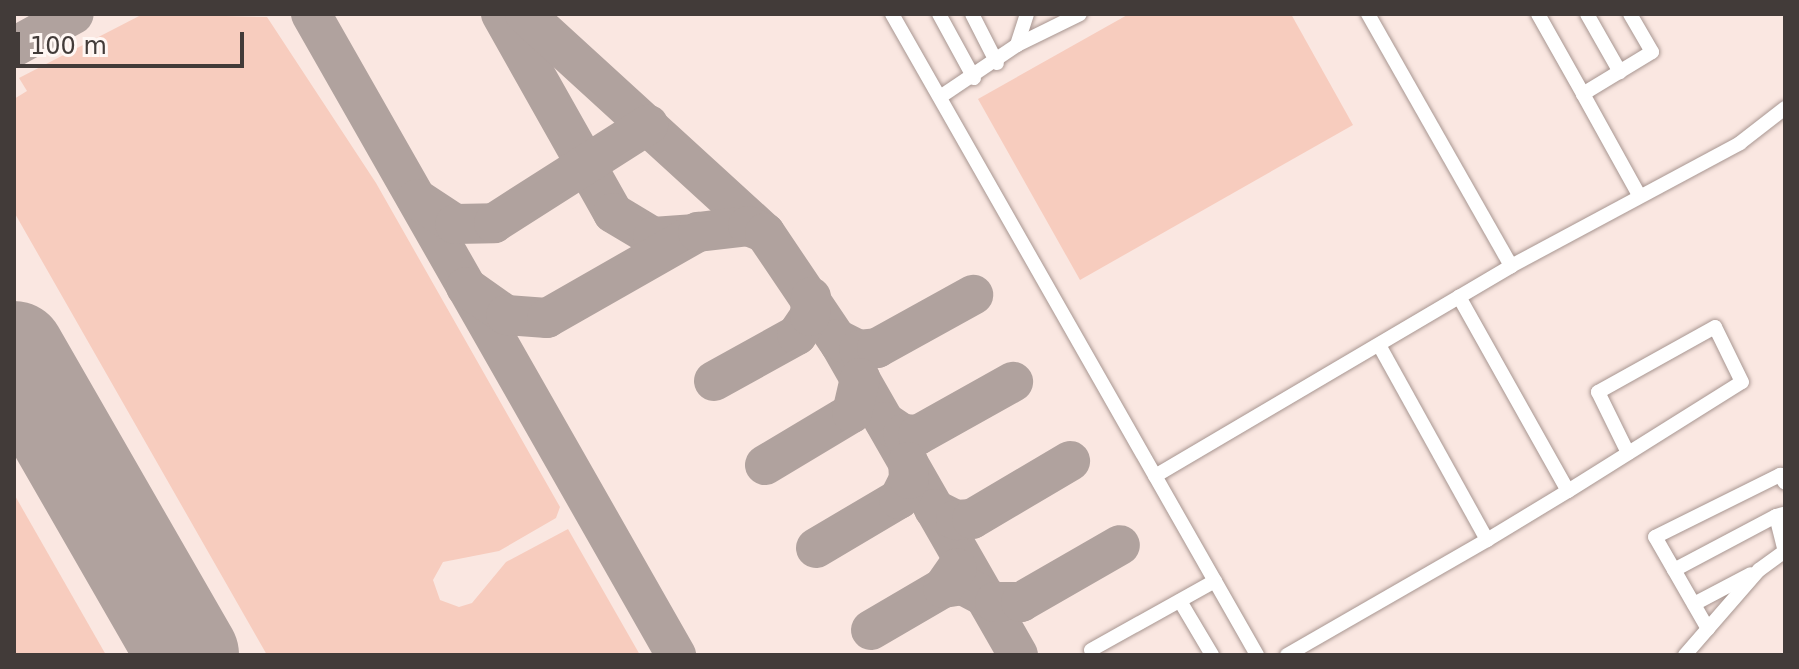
<!DOCTYPE html>
<html>
<head>
<meta charset="utf-8">
<style>
	body { margin:0 }
	#map { position:relative; width:1799px; height:669px; overflow:hidden; background:#fae7e1; font-family:"DejaVu Sans",sans-serif }
	div>[style] { position:absolute }
	.green>* { inset:0; background:#f7ccbe }
	.taxiway>* { height:40px; margin:-20px; padding:0 20px; transform-origin:20px; border-radius:20px; background:#b0a29e }
	.runway>* { height:102px; margin:-51px; padding:0 51px; transform-origin:51px; border-radius:51px; background:#b0a29e }
	.roads { filter:drop-shadow(0 0 2px #a89691) drop-shadow(0 0 2px #a89691) }
	.minor>* { height:14px; margin:-7px; padding:0 7px; transform-origin:7px; border-radius:7px; background:#fff }
	span { translate:-50% -50%; white-space:nowrap; text-align:center; line-height:1.15; -webkit-text-stroke:6px #fff7f4; paint-order:stroke }
	.frame { position:absolute; inset:0; border:16px solid #423b39; pointer-events:none }
	.scale { position:absolute; left:16px; top:32px; width:228px; height:36px; box-sizing:border-box; border:4px solid #423b39; border-top:0; padding-left:10px; font-size:24px; line-height:28px; white-space:nowrap; color:#423b39; -webkit-text-stroke:6px #fff7f4; paint-order:stroke }
</style>
</head>
<body>
<div id="map">
	<div class="green">
		<div style="clip-path:polygon(143px 14px,267px 17px,376px 183px,560px 507px,556px 518px,499px 551px,443px 562px,433px 580px,440px 600px,459px 607px,472px 603px,506px 562px,568px 529px,640px 655px,267px 655px,14px 212px,14px 99px,27px 91px,19px 78px)"></div>
		<div style="clip-path:polygon(1129px 14px,1291px 14px,1353px 125px,1080px 280px,978px 99px)"></div>
		<div style="clip-path:polygon(14px 494px,106px 655px,14px 655px)"></div>
	</div>
	<div class="taxiway">
		<div style="left:311px;top:14px;width:738px;rotate:60.34deg"></div>
		<div style="left:501px;top:14px;width:228px;rotate:60.6deg"></div>
		<div style="left:613px;top:213px;width:47px;rotate:31deg"></div>
		<div style="left:653px;top:237px;width:39px;rotate:-4deg"></div>
		<div style="left:525px;top:14px;width:325px;rotate:42.4deg"></div>
		<div style="left:14px;top:47px;width:68px;rotate:-28.8deg"></div>
		<div style="left:417px;top:199px;width:45px;rotate:33.3deg"></div>
		<div style="left:455px;top:224px;width:39px;rotate:-1deg"></div>
		<div style="left:494px;top:223px;width:183px;rotate:-32.5deg"></div>
		<div style="left:466px;top:287px;width:49px;rotate:35deg"></div>
		<div style="left:506px;top:315px;width:41px;rotate:4.2deg"></div>
		<div style="left:547px;top:318px;width:174px;rotate:-29.7deg"></div>
		<div style="left:698px;top:232px;width:50px;rotate:-6.8deg"></div>
		<div style="left:748px;top:226px;width:18px;rotate:22deg"></div>
		<div style="left:765px;top:233px;width:134px;rotate:56deg"></div>
		<div style="left:840px;top:344px;width:358px;rotate:60.2deg"></div>
		<div style="left:837px;top:339px;width:25px;rotate:27deg"></div>
		<div style="left:859px;top:350px;width:18px;rotate:-6deg"></div>
		<div style="left:877px;top:348px;width:110px;rotate:-28.9deg"></div>
		<div style="left:714px;top:381px;width:95px;rotate:-29deg"></div>
		<div style="left:797px;top:335px;width:23px;rotate:-56deg"></div>
		<div style="left:810px;top:316px;width:19px;rotate:-87deg"></div>
		<div style="left:885px;top:422px;width:22px;rotate:34deg"></div>
		<div style="left:903px;top:434px;width:15px;rotate:4deg"></div>
		<div style="left:918px;top:435px;width:109px;rotate:-29.2deg"></div>
		<div style="left:765px;top:465px;width:101px;rotate:-30.9deg"></div>
		<div style="left:852px;top:413px;width:36px;rotate:-77deg"></div>
		<div style="left:934px;top:509px;width:25px;rotate:27deg"></div>
		<div style="left:956px;top:520px;width:16px;rotate:-4deg"></div>
		<div style="left:972px;top:519px;width:114px;rotate:-30.6deg"></div>
		<div style="left:816px;top:548px;width:96px;rotate:-30.6deg"></div>
		<div style="left:899px;top:499px;width:22px;rotate:-63deg"></div>
		<div style="left:909px;top:479px;width:17px;rotate:-93deg"></div>
		<div style="left:943px;top:588px;width:20px;rotate:-9deg"></div>
		<div style="left:963px;top:585px;width:36px;rotate:28deg"></div>
		<div style="left:995px;top:602px;width:26px"></div>
		<div style="left:1021px;top:602px;width:114px;rotate:-29.9deg"></div>
		<div style="left:871px;top:630px;width:83px;rotate:-30.3deg"></div>
		<div style="left:943px;top:588px;width:24px;rotate:-55deg"></div>
	</div>
	<div class="runway">
		<div style="left:14px;top:352px;width:349px;rotate:60.1deg"></div>
	</div>
	<div class="roads">
		<div class="minor">
			<div style="left:892px;top:14px;width:738px;rotate:60.34deg"></div>
			<div style="left:939px;top:14px;width:73px;rotate:61.3deg"></div>
			<div style="left:972px;top:14px;width:55px;rotate:63deg"></div>
			<div style="left:1027px;top:14px;width:33px;rotate:108deg"></div>
			<div style="left:1017px;top:45px;width:70px;rotate:-26.2deg"></div>
			<div style="left:1368px;top:14px;width:290px;rotate:60.4deg"></div>
			<div style="left:1511px;top:266px;width:260px;rotate:-28.2deg"></div>
			<div style="left:1740px;top:143px;width:57px;rotate:-37.9deg"></div>
			<div style="left:1538px;top:14px;width:92px;rotate:60.6deg"></div>
			<div style="left:1587px;top:14px;width:67px;rotate:60.4deg"></div>
			<div style="left:1630px;top:14px;width:44px;rotate:59.9deg"></div>
			<div style="left:1652px;top:52px;width:81px;rotate:148.7deg"></div>
			<div style="left:1583px;top:94px;width:115px;rotate:61deg"></div>
			<div style="left:940px;top:97px;width:93px;rotate:-34deg"></div>
			<div style="left:1379px;top:345px;width:223px;rotate:61deg"></div>
			<div style="left:1487px;top:540px;width:95px;rotate:-31.2deg"></div>
			<div style="left:1568px;top:491px;width:223px;rotate:-119.3deg"></div>
			<div style="left:1155px;top:476px;width:413px;rotate:-30.5deg"></div>
			<div style="left:1568px;top:491px;width:205px;rotate:-32.1deg"></div>
			<div style="left:1742px;top:382px;width:61px;rotate:-116.1deg"></div>
			<div style="left:1715px;top:327px;width:134px;rotate:150.9deg"></div>
			<div style="left:1598px;top:392px;width:68px;rotate:63.8deg"></div>
			<div style="left:1783px;top:514px;width:7px;rotate:164deg"></div>
			<div style="left:1776px;top:516px;width:36px;rotate:76deg"></div>
			<div style="left:1674px;top:570px;width:115px;rotate:-27.9deg"></div>
			<div style="left:1180px;top:601px;width:63px;rotate:59.3deg"></div>
			<div style="left:1694px;top:604px;width:64px;rotate:-27.8deg"></div>
			<div style="left:1708px;top:629px;width:106px;rotate:-119.9deg"></div>
			<div style="left:1655px;top:537px;width:140px;rotate:-26.4deg"></div>
			<div style="left:1780px;top:475px;width:9px;rotate:58deg"></div>
			<div style="left:1091px;top:650px;width:142px;rotate:-29.1deg"></div>
			<div style="left:1287px;top:655px;width:231px;rotate:-29.9deg"></div>
			<div style="left:1685px;top:655px;width:113px;rotate:-49deg"></div>
			<div style="left:1759px;top:570px;width:32px;rotate:-36deg"></div>
		</div>
	</div>
	<div class="frame"></div>
	<div class="scale">100 m</div>
</div>
</body>
</html>
